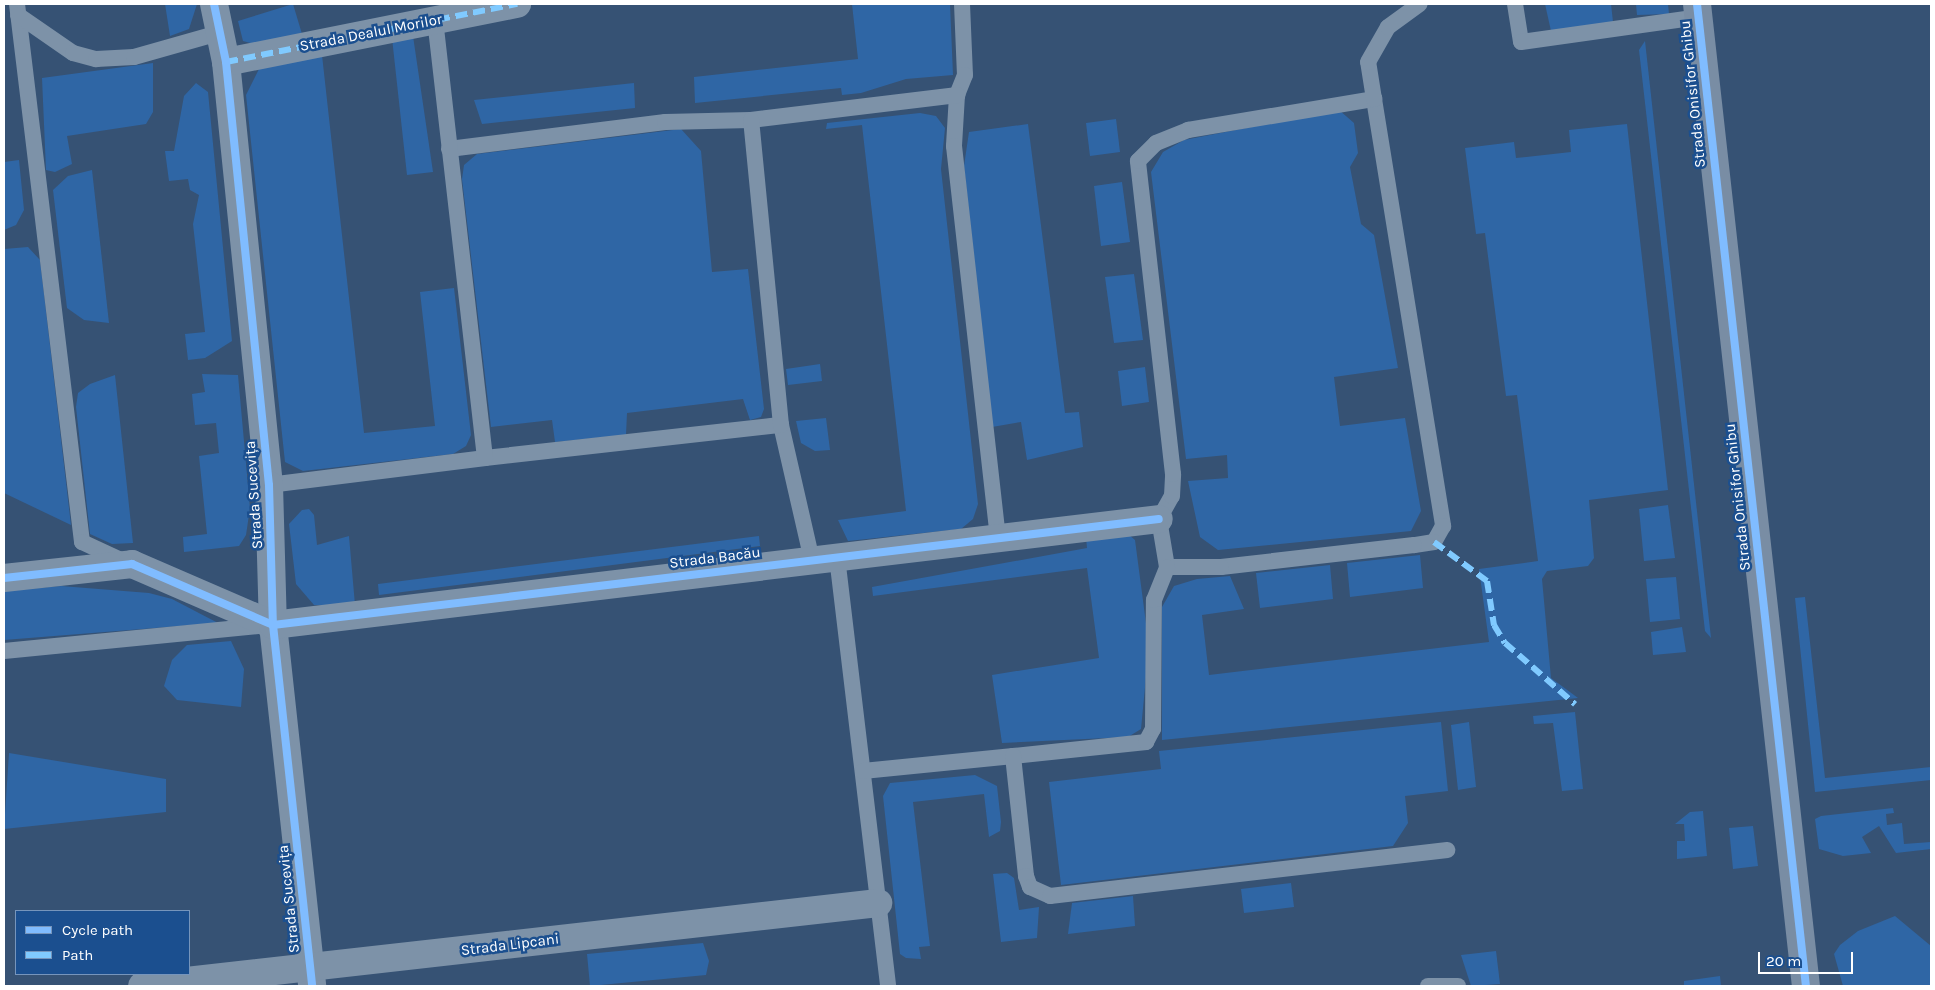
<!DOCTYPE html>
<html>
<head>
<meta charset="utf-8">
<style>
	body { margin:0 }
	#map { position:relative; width:1935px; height:990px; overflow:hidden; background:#365274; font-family:Karla,sans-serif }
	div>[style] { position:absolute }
	.green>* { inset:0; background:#2f66a5 }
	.lane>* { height:16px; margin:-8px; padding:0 8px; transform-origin:8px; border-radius:8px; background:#7d92a8 }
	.street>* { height:28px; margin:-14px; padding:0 14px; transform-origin:14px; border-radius:14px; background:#7d92a8 }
	.secondary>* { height:28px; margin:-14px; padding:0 14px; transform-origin:14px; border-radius:14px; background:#798da4 }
	.quiet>* { height:6px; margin-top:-3px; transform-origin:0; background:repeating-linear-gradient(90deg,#80caff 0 12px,transparent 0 18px) }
	.cycleway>* { height:8px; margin:-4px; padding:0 4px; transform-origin:4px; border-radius:4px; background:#80bcff }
	span { translate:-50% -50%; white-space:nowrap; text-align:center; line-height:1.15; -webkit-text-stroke:5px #1b4f8f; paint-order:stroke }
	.street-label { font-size:15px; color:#fff }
	.frame { position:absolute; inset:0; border:5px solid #fff; pointer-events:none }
	.legend { position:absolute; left:15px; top:910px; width:175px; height:65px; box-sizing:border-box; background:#1b4f8f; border:1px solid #7695bc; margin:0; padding:6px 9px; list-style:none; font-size:15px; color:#fff }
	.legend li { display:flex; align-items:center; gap:10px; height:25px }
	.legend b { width:25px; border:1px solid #7695bc }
	.scale { position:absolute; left:1758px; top:952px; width:95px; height:22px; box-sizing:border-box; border:2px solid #fff; border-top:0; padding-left:6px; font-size:15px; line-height:18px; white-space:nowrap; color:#fff; -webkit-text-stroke:4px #1b4f8f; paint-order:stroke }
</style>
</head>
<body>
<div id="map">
	<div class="green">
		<div style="clip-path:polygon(165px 4px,197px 4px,189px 29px,170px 36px)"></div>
		<div style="clip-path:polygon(293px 4px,302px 34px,254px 44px,243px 41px,238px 21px)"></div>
		<div style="clip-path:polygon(852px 4px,950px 4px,953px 75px,906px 79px,861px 93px,842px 95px,841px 88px,695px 103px,694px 77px,858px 59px)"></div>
		<div style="clip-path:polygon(1545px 4px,1611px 4px,1613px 22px,1551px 31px)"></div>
		<div style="clip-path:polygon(1636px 4px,1668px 4px,1669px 14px,1637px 15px)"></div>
		<div style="clip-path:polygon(413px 36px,433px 172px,407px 175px,392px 38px)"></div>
		<div style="clip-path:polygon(1645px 41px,1711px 638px,1705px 631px,1639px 50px)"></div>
		<div style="clip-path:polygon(321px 46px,364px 433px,435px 426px,420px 292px,454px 288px,471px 435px,466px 446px,453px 454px,303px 471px,285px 462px,246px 95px,262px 63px)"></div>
		<div style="clip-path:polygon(153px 63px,153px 112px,146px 124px,67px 136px,72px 164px,55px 172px,46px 170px,42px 78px)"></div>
		<div style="clip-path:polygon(196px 83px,208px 92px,232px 341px,205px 358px,188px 360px,185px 334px,205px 332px,193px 224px,199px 195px,190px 190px,188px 179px,169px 181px,165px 151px,174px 151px,184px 96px)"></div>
		<div style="clip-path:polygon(634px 83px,635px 108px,482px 124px,474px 100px)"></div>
		<div style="clip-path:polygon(1339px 110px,1354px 123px,1358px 153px,1350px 167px,1361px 224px,1374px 235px,1398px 368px,1334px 377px,1340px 426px,1405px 418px,1421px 511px,1411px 531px,1218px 550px,1200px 537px,1188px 481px,1228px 478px,1227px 455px,1186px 459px,1151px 172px,1163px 152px,1184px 140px)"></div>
		<div style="clip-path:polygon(920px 113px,936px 116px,945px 128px,941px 169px,978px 504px,973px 519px,961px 529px,848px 541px,838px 520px,906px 511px,862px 125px,826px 129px,827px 123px)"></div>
		<div style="clip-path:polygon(1116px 119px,1120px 152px,1090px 156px,1086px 123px)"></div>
		<div style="clip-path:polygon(1028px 124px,1065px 413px,1079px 412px,1083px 447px,1027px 460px,1021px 422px,992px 427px,964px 166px,969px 132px)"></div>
		<div style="clip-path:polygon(1627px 124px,1668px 490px,1589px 500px,1594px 558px,1588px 566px,1547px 571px,1542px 579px,1551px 678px,1578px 698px,1162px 740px,1162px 607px,1174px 586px,1197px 579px,1230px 576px,1244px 609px,1202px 615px,1209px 675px,1489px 642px,1479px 569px,1538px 561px,1517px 395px,1506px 396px,1485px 233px,1476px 234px,1465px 148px,1514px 142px,1516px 158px,1571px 152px,1569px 130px)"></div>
		<div style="clip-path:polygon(681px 129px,701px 151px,712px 272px,748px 269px,764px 409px,761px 417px,750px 420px,743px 399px,627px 413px,626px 435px,555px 442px,552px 420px,491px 427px,462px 179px,464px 165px,477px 154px)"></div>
		<div style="clip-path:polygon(19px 160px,24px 210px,16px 225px,4px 230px,4px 162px)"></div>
		<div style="clip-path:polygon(92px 170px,109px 323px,84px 320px,67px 308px,53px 190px,68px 176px)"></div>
		<div style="clip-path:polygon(1122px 182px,1130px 242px,1101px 246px,1094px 186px)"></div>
		<div style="clip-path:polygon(28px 247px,40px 260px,71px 525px,4px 493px,4px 249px)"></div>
		<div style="clip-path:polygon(1134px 274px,1143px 340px,1114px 343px,1105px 277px)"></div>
		<div style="clip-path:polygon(820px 364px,822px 381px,788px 385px,786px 369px)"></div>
		<div style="clip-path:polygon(1145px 367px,1149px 402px,1122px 406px,1118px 371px)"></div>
		<div style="clip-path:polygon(202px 374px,238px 375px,250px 508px,246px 535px,239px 546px,184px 552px,183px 537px,207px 534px,199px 456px,219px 453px,216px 423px,195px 425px,192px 394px,205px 392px)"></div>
		<div style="clip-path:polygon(115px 375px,133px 543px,112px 544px,90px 534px,76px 407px,78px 393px,90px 384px)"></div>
		<div style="clip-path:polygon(826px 418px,830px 450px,815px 451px,801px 443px,796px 421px)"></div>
		<div style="clip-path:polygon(1668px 505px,1675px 558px,1644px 561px,1639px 509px)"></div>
		<div style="clip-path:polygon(309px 509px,314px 515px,317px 545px,349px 536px,355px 605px,314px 605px,296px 584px,289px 524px,302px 510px)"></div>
		<div style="clip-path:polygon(1128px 534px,1135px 540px,1149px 646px,1141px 729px,1128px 737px,1002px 743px,992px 675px,1099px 658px,1087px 568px,873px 596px,872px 587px,1087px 548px,1086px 537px)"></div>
		<div style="clip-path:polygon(759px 536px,760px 546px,379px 595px,378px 584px)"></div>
		<div style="clip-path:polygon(1420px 555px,1423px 588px,1350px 597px,1347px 563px)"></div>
		<div style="clip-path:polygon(1330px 565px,1333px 599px,1260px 608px,1256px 573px)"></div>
		<div style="clip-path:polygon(1676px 577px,1680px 619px,1650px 622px,1646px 579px)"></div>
		<div style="clip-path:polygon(61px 586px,149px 593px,172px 599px,218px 623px,4px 640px,4px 591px)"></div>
		<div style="clip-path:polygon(1805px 597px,1825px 778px,1931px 767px,1931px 780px,1815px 792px,1795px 598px)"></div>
		<div style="clip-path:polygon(1682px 627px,1686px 652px,1653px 655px,1651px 632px)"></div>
		<div style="clip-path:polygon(231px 641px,244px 669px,241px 707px,177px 700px,164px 686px,172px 660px,187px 645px)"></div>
		<div style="clip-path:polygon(1575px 712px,1583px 789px,1562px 791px,1553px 723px,1534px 724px,1533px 716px)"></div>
		<div style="clip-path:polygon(1441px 722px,1448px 791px,1405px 796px,1408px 823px,1393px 846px,1061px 885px,1049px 782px,1161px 769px,1159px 751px)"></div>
		<div style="clip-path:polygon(1469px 722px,1476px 787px,1458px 790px,1451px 725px)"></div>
		<div style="clip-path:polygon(9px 753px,166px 779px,166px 812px,4px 829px)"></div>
		<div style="clip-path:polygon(975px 775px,997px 786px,1001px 822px,1000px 831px,989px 837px,984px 794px,913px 802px,930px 946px,919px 947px,921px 959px,906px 958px,900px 954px,883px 796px,890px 783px)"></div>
		<div style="clip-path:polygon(1893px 808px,1894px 813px,1886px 814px,1887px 825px,1902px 823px,1904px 844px,1931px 842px,1931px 849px,1896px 853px,1879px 826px,1862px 837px,1871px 853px,1843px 856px,1819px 849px,1815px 819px,1821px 816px)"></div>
		<div style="clip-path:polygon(1703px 811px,1707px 856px,1677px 859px,1677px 841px,1685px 841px,1684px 824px,1675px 824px,1690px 812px)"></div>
		<div style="clip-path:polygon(1753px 826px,1758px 866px,1733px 869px,1729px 828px)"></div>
		<div style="clip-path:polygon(1007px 873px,1014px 878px,1019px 910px,1039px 907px,1037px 938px,1001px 942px,993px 874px)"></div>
		<div style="clip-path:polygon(1291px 883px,1294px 907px,1244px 913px,1241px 889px)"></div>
		<div style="clip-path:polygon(1133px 896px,1135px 926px,1068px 934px,1072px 903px)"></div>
		<div style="clip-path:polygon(1895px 916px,1931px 946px,1931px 986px,1843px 986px,1834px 954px,1840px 945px,1858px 931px)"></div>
		<div style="clip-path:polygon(703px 943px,709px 961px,706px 975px,590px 986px,587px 954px)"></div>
		<div style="clip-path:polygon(1496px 951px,1500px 984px,1471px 986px,1461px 955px)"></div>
		<div style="clip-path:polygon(1720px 976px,1721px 986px,1684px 986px,1684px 981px)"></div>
	</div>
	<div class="lane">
		<div style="left:17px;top:4px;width:542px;rotate:83.11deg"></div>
		<div style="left:82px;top:542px;width:47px;rotate:24.9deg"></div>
		<div style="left:962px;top:4px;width:71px;rotate:87.6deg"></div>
		<div style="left:965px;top:75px;width:22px;rotate:112deg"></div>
		<div style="left:957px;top:95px;width:51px;rotate:93.4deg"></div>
		<div style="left:954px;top:146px;width:393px;rotate:83.6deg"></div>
		<div style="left:1515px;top:4px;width:38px;rotate:81deg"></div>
		<div style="left:1521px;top:42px;width:179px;rotate:-8deg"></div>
		<div style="left:18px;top:15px;width:67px;rotate:34.6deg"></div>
		<div style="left:73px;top:53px;width:24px;rotate:15deg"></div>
		<div style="left:96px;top:59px;width:38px;rotate:-3deg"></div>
		<div style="left:134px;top:57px;width:88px;rotate:-15.8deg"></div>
		<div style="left:1374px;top:99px;width:433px;rotate:80.8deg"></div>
		<div style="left:1443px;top:526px;width:18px;rotate:119deg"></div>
		<div style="left:1434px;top:542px;width:20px;rotate:171deg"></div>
		<div style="left:1414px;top:545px;width:194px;rotate:173.5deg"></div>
		<div style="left:1221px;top:567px;width:54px;rotate:180deg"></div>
		<div style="left:1167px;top:567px;width:49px;rotate:-99.5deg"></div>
		<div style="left:1159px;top:519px;width:26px;rotate:-61deg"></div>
		<div style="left:1172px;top:496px;width:22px;rotate:-87deg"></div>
		<div style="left:1173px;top:474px;width:315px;rotate:-96.4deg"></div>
		<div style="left:1138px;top:161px;width:25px;rotate:-45deg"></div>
		<div style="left:1156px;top:143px;width:35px;rotate:-22deg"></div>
		<div style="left:1188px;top:130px;width:189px;rotate:-9.5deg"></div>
		<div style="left:1374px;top:99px;width:37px;rotate:-99deg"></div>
		<div style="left:1368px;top:62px;width:40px;rotate:-60.3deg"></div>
		<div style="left:1388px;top:27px;width:39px;rotate:-36deg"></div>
		<div style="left:449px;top:149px;width:218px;rotate:-7.1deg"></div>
		<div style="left:665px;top:122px;width:86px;rotate:-1.3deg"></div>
		<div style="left:751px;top:120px;width:208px;rotate:-6.9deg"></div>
		<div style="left:781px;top:425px;width:139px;rotate:77.1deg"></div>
		<div style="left:485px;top:458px;width:298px;rotate:-6.4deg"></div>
		<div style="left:781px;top:425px;width:306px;rotate:-95.6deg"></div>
		<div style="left:269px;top:485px;width:218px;rotate:-7.1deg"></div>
		<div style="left:485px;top:458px;width:440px;rotate:-96.5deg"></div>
		<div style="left:837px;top:557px;width:432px;rotate:83.2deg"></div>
		<div style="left:4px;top:651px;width:265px;rotate:-5.6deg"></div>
		<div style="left:1013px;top:756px;width:134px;rotate:-6deg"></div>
		<div style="left:1146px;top:742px;width:15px;rotate:-62deg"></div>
		<div style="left:1153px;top:729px;width:129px;rotate:-89.6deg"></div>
		<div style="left:1154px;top:600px;width:35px;rotate:-68deg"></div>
		<div style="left:863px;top:771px;width:151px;rotate:-5.7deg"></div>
		<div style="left:1013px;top:756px;width:121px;rotate:83.8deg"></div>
		<div style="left:1026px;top:876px;width:12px;rotate:70deg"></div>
		<div style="left:1030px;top:887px;width:22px;rotate:24deg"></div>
		<div style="left:1050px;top:896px;width:400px;rotate:-6.6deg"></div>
		<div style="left:1428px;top:986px;width:30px"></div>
	</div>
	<div class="street">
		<div style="left:214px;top:4px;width:59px;rotate:78.3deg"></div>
		<div style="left:226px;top:62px;width:425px;rotate:84.2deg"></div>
		<div style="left:269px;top:485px;width:140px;rotate:88.4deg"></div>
		<div style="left:273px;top:625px;width:363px;rotate:83.8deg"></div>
		<div style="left:226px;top:62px;width:297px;rotate:-11.3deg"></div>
		<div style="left:4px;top:578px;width:129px;rotate:-6.2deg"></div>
		<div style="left:132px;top:564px;width:154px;rotate:23.4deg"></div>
		<div style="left:273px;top:625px;width:892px;rotate:-6.82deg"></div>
		<div style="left:142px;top:986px;width:741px;rotate:-6.43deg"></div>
	</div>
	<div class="secondary">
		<div style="left:1697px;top:4px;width:988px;rotate:83.67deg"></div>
	</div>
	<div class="quiet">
		<div style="left:226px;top:62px;width:297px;rotate:-11.3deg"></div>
		<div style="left:1434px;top:542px;width:66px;rotate:36.3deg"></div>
		<div style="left:1487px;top:581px;width:45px;rotate:81deg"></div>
		<div style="left:1494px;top:625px;width:21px;rotate:59deg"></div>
		<div style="left:1505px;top:643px;width:93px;rotate:41.1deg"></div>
	</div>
	<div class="cycleway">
		<div style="left:214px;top:4px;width:59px;rotate:78.3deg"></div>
		<div style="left:226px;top:62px;width:425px;rotate:84.2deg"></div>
		<div style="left:269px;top:485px;width:140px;rotate:88.4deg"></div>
		<div style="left:273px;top:625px;width:363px;rotate:83.8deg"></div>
		<div style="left:1697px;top:4px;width:988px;rotate:83.67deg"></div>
		<div style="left:4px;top:578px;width:129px;rotate:-6.2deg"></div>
		<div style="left:132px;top:564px;width:154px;rotate:23.4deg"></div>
		<div style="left:273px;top:625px;width:892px;rotate:-6.82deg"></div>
	</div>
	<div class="street-label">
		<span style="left:371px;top:33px;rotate:-11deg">Strada Dealul Morilor</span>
		<span style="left:1693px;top:94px;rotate:-96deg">Strada Onisifor Ghibu</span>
		<span style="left:254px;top:495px;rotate:-94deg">Strada Sucevița</span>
		<span style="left:1738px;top:497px;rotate:-96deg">Strada Onisifor Ghibu</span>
		<span style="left:715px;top:558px;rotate:-7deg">Strada Bacău</span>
		<span style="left:289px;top:899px;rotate:-96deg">Strada Sucevița</span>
		<span style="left:510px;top:945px;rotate:-7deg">Strada Lipcani</span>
	</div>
	<div class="frame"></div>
	<ul class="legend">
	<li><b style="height:6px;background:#80bcff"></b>Cycle path</li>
	<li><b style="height:6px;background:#80caff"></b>Path</li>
	</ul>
	<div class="scale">20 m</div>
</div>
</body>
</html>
